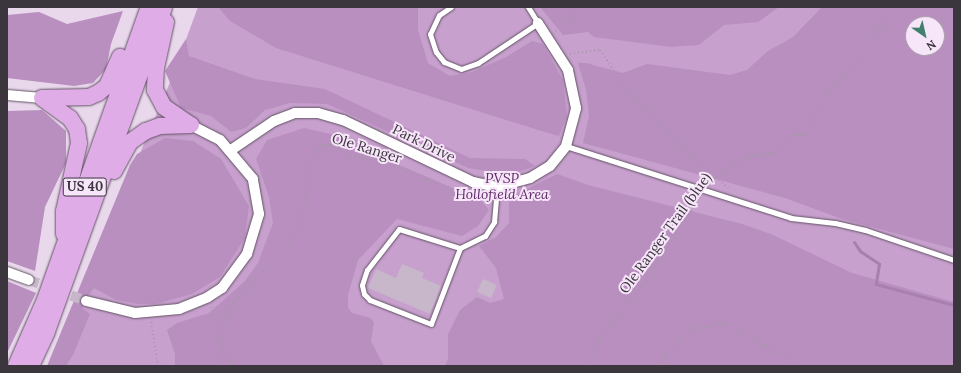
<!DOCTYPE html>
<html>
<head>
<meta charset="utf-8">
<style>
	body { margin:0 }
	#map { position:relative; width:961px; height:373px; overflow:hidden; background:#e9d8ec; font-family:Lora,serif }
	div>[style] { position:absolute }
	.green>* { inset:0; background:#c7a0cd }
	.forest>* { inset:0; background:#b98fc0 }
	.stream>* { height:3px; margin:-1.5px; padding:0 1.5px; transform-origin:1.5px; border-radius:1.5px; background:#a87faf }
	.building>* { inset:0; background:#c8b7ca }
	.minor-tunnel>* { height:10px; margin-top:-5px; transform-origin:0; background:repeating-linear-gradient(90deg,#c6b7c9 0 10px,transparent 0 15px) }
	.path>* { height:2px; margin-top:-1px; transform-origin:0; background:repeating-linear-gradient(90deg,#a498a7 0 1px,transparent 0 4px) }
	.roads { filter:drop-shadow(0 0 1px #625364) drop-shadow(0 0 1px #625364) }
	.service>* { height:5px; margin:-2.5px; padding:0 2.5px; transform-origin:2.5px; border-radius:2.5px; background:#fff }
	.minor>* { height:10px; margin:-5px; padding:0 5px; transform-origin:5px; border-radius:5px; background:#fff }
	.primary>* { height:16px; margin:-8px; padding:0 8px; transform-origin:8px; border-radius:8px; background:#dface7 }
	span { translate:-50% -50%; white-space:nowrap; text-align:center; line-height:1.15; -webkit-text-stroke:4px #f7e5f9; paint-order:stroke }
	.shield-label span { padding:1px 3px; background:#f7e5f9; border:1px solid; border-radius:3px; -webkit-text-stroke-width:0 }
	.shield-label { font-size:13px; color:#3b353d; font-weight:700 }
	.street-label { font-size:14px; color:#3b353d }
	.park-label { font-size:14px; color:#5d2a66; font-style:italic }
	.frame { position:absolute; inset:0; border:8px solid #3b353d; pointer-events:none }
	.north { position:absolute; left:905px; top:16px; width:40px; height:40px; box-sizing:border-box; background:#f7e5f9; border:1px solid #ac9fae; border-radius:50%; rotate:146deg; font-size:11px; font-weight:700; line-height:16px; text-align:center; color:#3b353d }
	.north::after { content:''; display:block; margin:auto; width:14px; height:18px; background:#41806d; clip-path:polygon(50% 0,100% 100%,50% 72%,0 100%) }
</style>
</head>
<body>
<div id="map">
	<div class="green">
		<div style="clip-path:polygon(evenodd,198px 7px,954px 7px,954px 366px,50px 366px,171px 80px,198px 7px,913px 24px,937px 24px,937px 48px,913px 48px,913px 24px)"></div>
	</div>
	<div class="forest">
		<div style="clip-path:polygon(218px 7px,418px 7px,418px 30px,428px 63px,450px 76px,472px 72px,506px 57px,532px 41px,543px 44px,563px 80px,567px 116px,559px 136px,548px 133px,276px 48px,230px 21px)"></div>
		<div style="clip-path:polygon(540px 7px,779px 7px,758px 22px,724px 25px,699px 45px,671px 47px,594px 37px,588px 32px,563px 35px)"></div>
		<div style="clip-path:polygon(evenodd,822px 7px,954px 7px,954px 249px,842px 219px,785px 198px,583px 143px,589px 116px,586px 90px,578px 63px,586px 63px,623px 73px,647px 64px,730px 75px,747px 70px,768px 51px,793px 37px,822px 7px,913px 24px,937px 24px,937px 48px,913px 48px,913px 24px)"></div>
		<div style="clip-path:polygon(123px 11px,111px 44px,106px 69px,93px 83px,74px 86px,7px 78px,7px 15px,39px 12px,67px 24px)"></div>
		<div style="clip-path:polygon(186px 39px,189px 56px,255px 79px,325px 89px,470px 158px,525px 159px,535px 166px,510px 175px,468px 168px,327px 104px,290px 103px,265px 110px,246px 128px,231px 132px,211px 116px,181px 108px,165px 71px)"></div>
		<div style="clip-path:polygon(42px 110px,66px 131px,66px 163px,45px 207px,35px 271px,7px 261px,7px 111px)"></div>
		<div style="clip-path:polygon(304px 128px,366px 142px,397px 164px,481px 200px,489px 210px,478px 226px,462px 236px,397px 219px,358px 260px,348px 295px,348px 308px,352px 313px,371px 318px,374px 323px,371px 341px,384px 366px,175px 366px,175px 354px,167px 330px,177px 323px,209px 313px,245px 281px,258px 263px,273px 223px,269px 197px,256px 159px,267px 140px)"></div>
		<div style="clip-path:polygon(165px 138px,193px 141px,221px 159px,249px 206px,245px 238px,220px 277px,192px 294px,156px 304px,137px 304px,116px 300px,94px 288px,83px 302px,83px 309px,90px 314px,73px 355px,66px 366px,47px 366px,130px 165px,137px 154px)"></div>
		<div style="clip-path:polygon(557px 174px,588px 185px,742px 224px,771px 234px,852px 273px,954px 302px,954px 366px,445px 366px,448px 359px,448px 334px,460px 310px,477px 297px,490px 303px,504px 299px,496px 268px,479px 246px,496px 237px,509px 223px,509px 198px)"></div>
		<div style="clip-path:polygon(7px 281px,36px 293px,7px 353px)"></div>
	</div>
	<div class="stream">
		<div style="left:854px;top:242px;width:11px;rotate:56deg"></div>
		<div style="left:860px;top:251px;width:23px;rotate:34deg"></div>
		<div style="left:879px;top:264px;width:20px;rotate:99deg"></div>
		<div style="left:876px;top:284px;width:81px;rotate:15.1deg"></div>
	</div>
	<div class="building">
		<div style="clip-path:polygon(402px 264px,424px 273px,422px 278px,441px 286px,430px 314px,368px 288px,376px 269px,396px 278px)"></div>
		<div style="clip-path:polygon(483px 279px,497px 285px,491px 298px,477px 292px)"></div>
	</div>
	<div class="minor-tunnel">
		<div style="left:29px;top:280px;width:61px;rotate:20.2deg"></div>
	</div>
	<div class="path">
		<div style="left:555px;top:31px;width:18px;rotate:-34deg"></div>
		<div style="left:570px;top:21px;width:14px;rotate:-78deg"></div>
		<div style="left:570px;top:54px;width:30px;rotate:-8deg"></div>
		<div style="left:600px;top:50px;width:46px;rotate:55.6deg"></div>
		<div style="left:626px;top:88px;width:79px;rotate:46.5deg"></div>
		<div style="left:680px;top:145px;width:66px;rotate:41.9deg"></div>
		<div style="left:710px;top:184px;width:11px;rotate:-49deg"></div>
		<div style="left:717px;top:176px;width:36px;rotate:-32deg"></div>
		<div style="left:748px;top:157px;width:26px;rotate:-9deg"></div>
		<div style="left:774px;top:153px;width:24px;rotate:-48deg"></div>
		<div style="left:790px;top:135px;width:17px"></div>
		<div style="left:807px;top:135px;width:36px;rotate:-67deg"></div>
		<div style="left:821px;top:102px;width:86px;rotate:-50.2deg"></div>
		<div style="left:876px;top:36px;width:8px;rotate:-76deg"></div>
		<div style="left:878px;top:28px;width:8px;rotate:-7deg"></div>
		<div style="left:886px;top:27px;width:20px;rotate:-79deg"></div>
		<div style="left:211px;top:307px;width:41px;rotate:74.6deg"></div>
		<div style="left:151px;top:322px;width:45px;rotate:81deg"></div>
		<div style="left:223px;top:351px;width:19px;rotate:54deg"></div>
		<div style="left:665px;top:354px;width:12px;rotate:76deg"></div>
		<div style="left:223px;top:366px;width:49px;rotate:-88.8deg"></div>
		<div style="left:224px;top:317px;width:13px;rotate:-61deg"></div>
		<div style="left:230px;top:306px;width:95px;rotate:-46.7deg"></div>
		<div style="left:295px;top:237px;width:28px;rotate:-71deg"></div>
		<div style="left:304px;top:211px;width:43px;rotate:-86deg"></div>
		<div style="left:307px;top:168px;width:27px;rotate:-57deg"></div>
		<div style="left:322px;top:145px;width:9px"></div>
		<div style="left:331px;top:145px;width:21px;rotate:28deg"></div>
		<div style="left:350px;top:155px;width:46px;rotate:13.7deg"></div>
		<div style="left:395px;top:166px;width:68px;rotate:23.5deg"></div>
		<div style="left:457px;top:193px;width:28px;rotate:6deg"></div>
		<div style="left:591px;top:366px;width:19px;rotate:-84deg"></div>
		<div style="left:593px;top:347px;width:80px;rotate:-51.1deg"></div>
		<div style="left:643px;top:285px;width:105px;rotate:-57.1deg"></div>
		<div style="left:657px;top:366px;width:43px;rotate:-49.7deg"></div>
		<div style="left:685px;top:333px;width:12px;rotate:-24deg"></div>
		<div style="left:696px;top:328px;width:28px;rotate:-10deg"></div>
		<div style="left:724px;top:323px;width:75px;rotate:28.6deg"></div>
		<div style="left:790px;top:359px;width:8px;rotate:67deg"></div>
	</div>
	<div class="roads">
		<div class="service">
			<div style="left:451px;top:7px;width:14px;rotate:146deg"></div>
			<div style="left:439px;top:15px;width:21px;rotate:115deg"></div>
			<div style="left:430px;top:34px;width:19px;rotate:72deg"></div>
			<div style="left:436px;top:52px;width:13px;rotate:51deg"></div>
			<div style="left:444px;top:62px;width:18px;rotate:22deg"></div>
			<div style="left:461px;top:69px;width:18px;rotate:-19deg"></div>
			<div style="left:478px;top:63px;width:72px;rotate:-33.7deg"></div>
			<div style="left:538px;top:23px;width:19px;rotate:-122deg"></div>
			<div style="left:566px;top:146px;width:236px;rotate:17.7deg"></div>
			<div style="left:791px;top:218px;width:44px;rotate:6.5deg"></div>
			<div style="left:835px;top:223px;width:31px;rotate:13deg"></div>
			<div style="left:865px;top:230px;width:94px;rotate:18.6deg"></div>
			<div style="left:460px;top:248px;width:81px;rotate:110.9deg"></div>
			<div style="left:431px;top:324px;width:66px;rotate:-158.5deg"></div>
			<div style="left:370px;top:300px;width:8px;rotate:-135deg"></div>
			<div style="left:364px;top:294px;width:9px;rotate:-103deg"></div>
			<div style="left:362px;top:285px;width:16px;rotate:-72deg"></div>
			<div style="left:367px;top:270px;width:52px;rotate:-52deg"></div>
			<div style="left:399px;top:229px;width:64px;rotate:17.3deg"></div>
			<div style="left:460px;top:248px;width:28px;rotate:-26deg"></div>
			<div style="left:485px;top:236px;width:17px;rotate:-57deg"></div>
			<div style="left:494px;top:222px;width:35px;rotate:-85deg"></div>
		</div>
		<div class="minor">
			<div style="left:7px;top:95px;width:35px;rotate:5deg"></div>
			<div style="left:231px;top:150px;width:52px;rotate:-34deg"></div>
			<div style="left:274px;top:121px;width:22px;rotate:-21deg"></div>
			<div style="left:295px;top:113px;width:23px"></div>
			<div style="left:318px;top:113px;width:26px;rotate:16deg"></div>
			<div style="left:343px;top:120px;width:144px;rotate:25.5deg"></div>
			<div style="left:473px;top:182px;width:25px;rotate:12deg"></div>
			<div style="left:497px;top:187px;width:34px;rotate:-15deg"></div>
			<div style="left:530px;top:178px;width:23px;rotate:-31deg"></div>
			<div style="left:550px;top:166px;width:26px;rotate:-51deg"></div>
			<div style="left:566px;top:146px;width:39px;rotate:-75deg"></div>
			<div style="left:576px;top:108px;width:39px;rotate:-102deg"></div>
			<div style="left:568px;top:70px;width:56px;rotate:-122.6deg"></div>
			<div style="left:7px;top:272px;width:23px;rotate:20deg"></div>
			<div style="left:86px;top:301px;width:50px;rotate:13.8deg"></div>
			<div style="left:135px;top:313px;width:44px;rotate:-5.2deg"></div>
			<div style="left:179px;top:309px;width:31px;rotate:-22deg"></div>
			<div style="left:208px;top:297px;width:17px;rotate:-33deg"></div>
			<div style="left:222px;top:288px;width:42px;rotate:-53.7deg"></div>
			<div style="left:247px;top:254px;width:42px;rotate:-73.3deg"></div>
			<div style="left:259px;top:214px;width:36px;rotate:-100deg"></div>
			<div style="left:253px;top:179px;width:51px;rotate:-130.2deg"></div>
			<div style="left:220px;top:140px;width:33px;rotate:-153deg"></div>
		</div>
		<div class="primary">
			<div style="left:166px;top:22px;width:47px;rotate:102.3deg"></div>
			<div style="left:156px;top:68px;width:22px;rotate:93deg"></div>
			<div style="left:155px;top:90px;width:19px;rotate:62deg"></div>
			<div style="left:164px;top:107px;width:30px;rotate:34deg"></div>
			<div style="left:42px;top:98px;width:34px;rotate:36deg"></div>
			<div style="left:70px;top:118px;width:13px;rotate:58deg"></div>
			<div style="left:77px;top:129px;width:14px;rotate:82deg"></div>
			<div style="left:79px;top:143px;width:70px;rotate:102.4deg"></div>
			<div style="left:64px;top:211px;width:23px;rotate:90deg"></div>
			<div style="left:43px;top:98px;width:46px;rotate:-1.2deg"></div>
			<div style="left:89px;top:97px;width:10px;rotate:-24deg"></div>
			<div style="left:98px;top:93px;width:11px;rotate:-38deg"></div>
			<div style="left:107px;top:86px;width:32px;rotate:-66deg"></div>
			<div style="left:114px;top:171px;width:33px;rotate:-61deg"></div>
			<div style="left:130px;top:142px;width:19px;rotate:-35deg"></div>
			<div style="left:146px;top:131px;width:15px;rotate:-20deg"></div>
			<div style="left:160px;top:126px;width:31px;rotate:-2deg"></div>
			<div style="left:16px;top:366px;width:72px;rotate:-66.3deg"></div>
			<div style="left:45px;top:300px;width:311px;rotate:-70.5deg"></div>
			<div style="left:31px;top:366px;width:38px;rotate:-65deg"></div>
			<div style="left:47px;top:331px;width:344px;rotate:-70.1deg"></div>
		</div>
	</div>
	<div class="shield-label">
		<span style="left:85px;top:187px">US 40</span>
	</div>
	<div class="street-label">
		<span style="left:424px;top:143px;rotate:26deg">Park Drive</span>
		<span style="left:367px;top:148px;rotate:17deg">Ole Ranger</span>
		<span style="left:665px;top:233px;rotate:-54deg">Ole Ranger Trail (blue)</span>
	</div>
	<div class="park-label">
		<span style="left:502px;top:186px">PVSP<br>Hollofield Area</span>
	</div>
	<div class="frame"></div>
	<div class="north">N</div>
</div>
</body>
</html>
